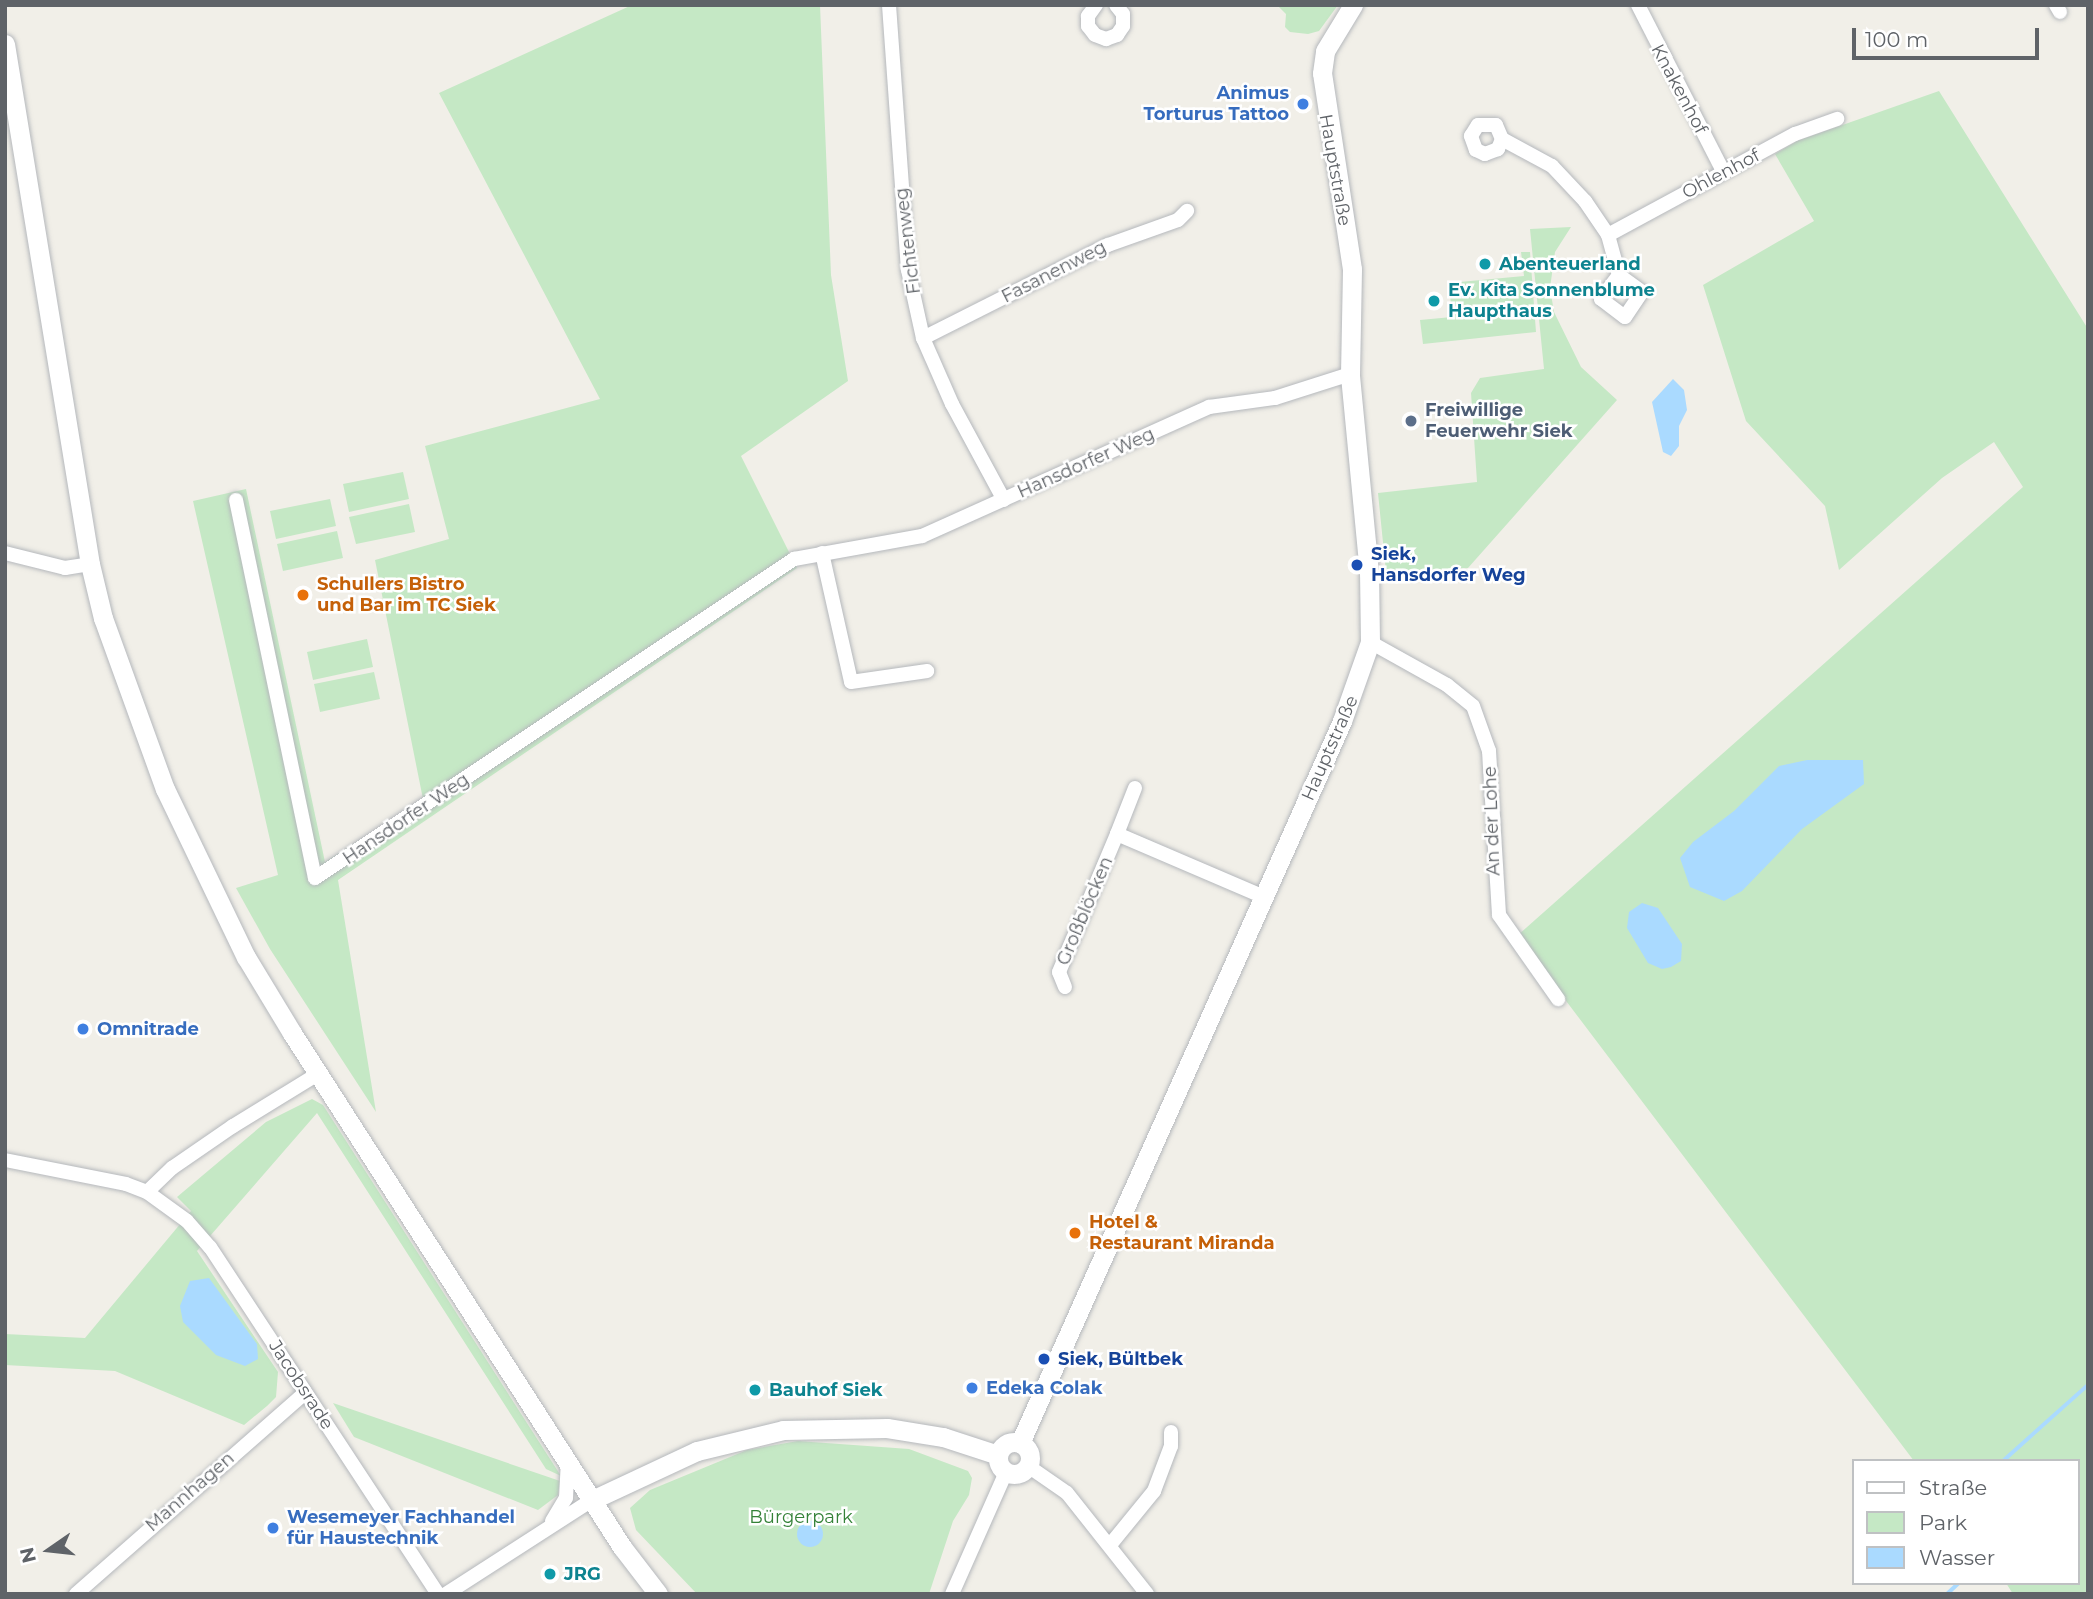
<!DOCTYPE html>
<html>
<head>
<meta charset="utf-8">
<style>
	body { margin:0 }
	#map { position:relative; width:2093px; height:1599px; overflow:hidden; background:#f1efe8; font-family:Montserrat,sans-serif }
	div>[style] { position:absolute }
	.green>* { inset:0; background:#c5e8c5 }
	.water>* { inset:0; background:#aadaff }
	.round { border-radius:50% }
	.stream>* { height:3.5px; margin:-1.75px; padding:0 1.75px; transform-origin:1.75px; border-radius:1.75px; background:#aadaff }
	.roads { filter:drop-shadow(0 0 2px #b5b8bc) drop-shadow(0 0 2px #b5b8bc) }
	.street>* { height:14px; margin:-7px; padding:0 7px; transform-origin:7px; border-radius:7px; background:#fff }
	.secondary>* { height:19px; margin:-9.5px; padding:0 9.5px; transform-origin:9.5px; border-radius:9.5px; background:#fff }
	.secondary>.ring { margin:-9.5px; padding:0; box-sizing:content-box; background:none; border:19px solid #fff; border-radius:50% }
	.dots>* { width:19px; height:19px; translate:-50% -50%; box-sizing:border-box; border:4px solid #fff; border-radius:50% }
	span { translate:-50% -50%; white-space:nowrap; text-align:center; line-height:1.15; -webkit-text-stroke:5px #fff; paint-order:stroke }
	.street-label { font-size:18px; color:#5f6368 }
	.shop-label { font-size:18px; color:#366cbe; font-weight:700 }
	.right { translate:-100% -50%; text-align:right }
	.left { translate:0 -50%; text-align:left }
	.culture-label { font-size:18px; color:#0d838f; font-weight:700 }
	.service-label { font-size:18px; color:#4e5e75; font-weight:700 }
	.transit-label { font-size:18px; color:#164399; font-weight:700 }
	.food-label { font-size:18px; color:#c56008; font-weight:700 }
	.park-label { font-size:18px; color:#348238 }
	.frame { position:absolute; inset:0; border:7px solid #5f6368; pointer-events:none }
	.legend { position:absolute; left:1852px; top:1459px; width:228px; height:126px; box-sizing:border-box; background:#fff; border:2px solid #bfc1c3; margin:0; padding:9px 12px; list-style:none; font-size:21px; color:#5f6368 }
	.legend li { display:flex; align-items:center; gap:14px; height:35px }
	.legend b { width:35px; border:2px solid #bfc1c3 }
	.north { position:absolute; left:14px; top:1515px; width:70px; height:70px; -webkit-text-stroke:5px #fff; paint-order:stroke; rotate:256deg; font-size:19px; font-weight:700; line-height:28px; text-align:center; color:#5f6368 }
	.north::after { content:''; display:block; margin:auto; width:24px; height:32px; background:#5f6368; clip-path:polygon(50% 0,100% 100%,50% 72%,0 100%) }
	.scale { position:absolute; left:1852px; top:28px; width:187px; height:32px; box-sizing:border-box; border:4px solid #5f6368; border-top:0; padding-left:9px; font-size:21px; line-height:24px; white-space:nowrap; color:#5f6368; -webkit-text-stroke:5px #fff; paint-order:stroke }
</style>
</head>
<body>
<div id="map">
	<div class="green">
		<div style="clip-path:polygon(632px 5px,820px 5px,831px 275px,848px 381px,741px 456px,797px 568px,338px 880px,376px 1112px,270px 949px,236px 888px,278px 875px,193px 501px,246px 489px,325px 862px,423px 799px,375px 560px,449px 539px,425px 446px,600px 399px,439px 93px)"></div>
		<div style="clip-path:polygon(1277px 5px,1338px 5px,1319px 31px,1308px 34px,1290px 32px,1285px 27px,1286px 14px)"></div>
		<div style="clip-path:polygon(1939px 91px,2088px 329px,2088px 1594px,2013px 1594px,2006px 1583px,2077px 1583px,2077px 1461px,1914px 1461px,1517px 936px,2023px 487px,1994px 442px,1942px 478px,1839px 570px,1825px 506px,1746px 421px,1703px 285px,1814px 221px,1775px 154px,1797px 141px)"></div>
		<div style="clip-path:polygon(1571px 227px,1555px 252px,1550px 288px,1554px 312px,1581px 367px,1617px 400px,1468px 568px,1386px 572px,1378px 493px,1477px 482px,1471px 393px,1480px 378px,1544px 369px,1530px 229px)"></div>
		<div style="clip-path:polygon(1521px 252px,1530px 252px,1536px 332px,1423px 344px,1420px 320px,1452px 317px,1449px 283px,1524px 276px)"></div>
		<div style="clip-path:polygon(403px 472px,409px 499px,349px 512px,343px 484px)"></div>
		<div style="clip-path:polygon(330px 499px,336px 526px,276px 539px,270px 511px)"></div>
		<div style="clip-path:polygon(409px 504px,415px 532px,356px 544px,349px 517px)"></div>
		<div style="clip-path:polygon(337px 531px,343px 558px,283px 571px,277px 544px)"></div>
		<div style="clip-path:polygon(367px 639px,373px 667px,313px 680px,307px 652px)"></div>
		<div style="clip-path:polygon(374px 672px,380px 699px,320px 712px,314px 684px)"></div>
		<div style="clip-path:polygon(312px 1099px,323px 1105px,561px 1476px,546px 1469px,317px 1113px,197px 1251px,278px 1372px,276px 1397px,267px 1406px,244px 1425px,115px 1371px,5px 1365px,5px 1334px,85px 1338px,191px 1211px,177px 1197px,266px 1122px)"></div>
		<div style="clip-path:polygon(333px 1403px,560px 1481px,558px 1495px,538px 1510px,354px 1437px)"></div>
		<div style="clip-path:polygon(798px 1441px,909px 1449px,968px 1471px,972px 1478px,969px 1495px,953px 1521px,929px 1594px,697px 1594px,636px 1530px,630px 1508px,650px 1490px,747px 1450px)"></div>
	</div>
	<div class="water">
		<div style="clip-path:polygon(1673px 379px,1684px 390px,1687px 410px,1679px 426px,1679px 446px,1671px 456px,1663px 452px,1652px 402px)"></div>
		<div style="clip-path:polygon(1807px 760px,1863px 760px,1864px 784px,1802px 829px,1742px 891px,1724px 901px,1690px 887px,1680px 858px,1693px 842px,1734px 811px,1779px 766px)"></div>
		<div style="clip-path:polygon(1642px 903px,1658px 908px,1682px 944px,1681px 961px,1671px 967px,1662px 969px,1648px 963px,1627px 928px,1629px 912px)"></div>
		<div style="clip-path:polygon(209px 1278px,257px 1344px,258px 1359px,245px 1366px,216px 1355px,183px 1322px,180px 1306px,190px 1281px)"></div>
		<div class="round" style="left:797px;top:1521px;width:26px;height:26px"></div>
	</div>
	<div class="stream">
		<div style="left:2003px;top:1461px;width:114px;rotate:-41.8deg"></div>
		<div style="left:1947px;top:1594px;width:16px;rotate:-43deg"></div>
	</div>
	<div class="roads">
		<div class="street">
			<div style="left:889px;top:5px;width:266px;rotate:85.9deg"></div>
			<div style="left:908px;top:270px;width:70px;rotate:77.6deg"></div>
			<div style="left:923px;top:338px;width:72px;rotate:66.3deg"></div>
			<div style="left:952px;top:404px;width:109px;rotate:61.6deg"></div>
			<div style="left:1096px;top:5px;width:14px;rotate:126deg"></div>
			<div style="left:1088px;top:16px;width:10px;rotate:90deg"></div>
			<div style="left:1088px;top:26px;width:11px;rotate:52deg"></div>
			<div style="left:1095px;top:35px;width:12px;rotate:20deg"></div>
			<div style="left:1106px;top:39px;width:12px;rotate:-20deg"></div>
			<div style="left:1117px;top:35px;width:11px;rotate:-56deg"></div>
			<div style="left:1123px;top:26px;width:12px;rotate:-90deg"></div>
			<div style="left:1123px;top:14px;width:11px;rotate:-128deg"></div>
			<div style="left:1638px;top:5px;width:186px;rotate:62.9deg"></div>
			<div style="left:2056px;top:5px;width:8px;rotate:60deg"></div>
			<div style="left:1502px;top:139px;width:11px;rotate:112deg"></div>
			<div style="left:1498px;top:149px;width:14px;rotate:159deg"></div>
			<div style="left:1485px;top:154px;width:10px;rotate:-156deg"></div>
			<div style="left:1476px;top:150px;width:15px;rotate:-110deg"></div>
			<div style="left:1471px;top:136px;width:13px;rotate:-58deg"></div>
			<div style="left:1478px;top:125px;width:18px"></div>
			<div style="left:1496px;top:125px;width:15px;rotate:67deg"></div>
			<div style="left:1502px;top:139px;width:57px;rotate:28.4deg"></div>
			<div style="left:1552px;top:166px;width:48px;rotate:46.7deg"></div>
			<div style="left:1585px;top:201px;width:41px;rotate:55.9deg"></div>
			<div style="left:1608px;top:235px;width:41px;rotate:74.6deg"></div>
			<div style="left:1619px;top:275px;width:30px;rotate:127deg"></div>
			<div style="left:1601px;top:299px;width:30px;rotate:37deg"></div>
			<div style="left:1625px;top:317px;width:30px;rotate:-56deg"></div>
			<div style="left:1642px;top:292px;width:29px;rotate:-144deg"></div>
			<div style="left:1608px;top:235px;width:213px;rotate:-28.4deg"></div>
			<div style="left:1795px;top:134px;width:45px;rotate:-19.7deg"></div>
			<div style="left:923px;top:338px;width:207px;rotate:-26.7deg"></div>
			<div style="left:1108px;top:245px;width:74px;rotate:-19.7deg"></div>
			<div style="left:1178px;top:220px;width:13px;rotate:-45deg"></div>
			<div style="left:236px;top:500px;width:386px;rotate:78.2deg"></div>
			<div style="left:315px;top:878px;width:576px;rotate:-33.66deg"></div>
			<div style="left:794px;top:559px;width:130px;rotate:-10.2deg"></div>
			<div style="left:922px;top:536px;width:315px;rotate:-24.2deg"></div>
			<div style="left:1209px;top:407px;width:67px;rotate:-7.8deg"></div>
			<div style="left:1275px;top:398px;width:79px;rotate:-17.7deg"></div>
			<div style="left:5px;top:553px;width:62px;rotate:14deg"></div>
			<div style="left:65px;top:568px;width:25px;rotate:-9deg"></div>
			<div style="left:822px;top:553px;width:132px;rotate:77.3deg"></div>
			<div style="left:851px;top:682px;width:77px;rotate:-8.2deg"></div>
			<div style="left:1370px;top:642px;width:88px;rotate:29.2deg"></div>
			<div style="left:1447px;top:685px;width:33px;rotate:39deg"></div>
			<div style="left:1473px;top:706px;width:48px;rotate:70.4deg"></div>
			<div style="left:1489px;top:751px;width:164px;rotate:86.5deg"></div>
			<div style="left:1499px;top:915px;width:103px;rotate:54.9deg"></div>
			<div style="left:1135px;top:788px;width:49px;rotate:111.4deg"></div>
			<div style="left:1117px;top:834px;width:160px;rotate:23.2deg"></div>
			<div style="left:1065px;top:987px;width:16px;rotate:-112deg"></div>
			<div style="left:1059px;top:972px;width:150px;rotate:-67.2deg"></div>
			<div style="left:5px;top:1160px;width:123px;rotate:11.2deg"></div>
			<div style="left:126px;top:1184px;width:22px;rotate:21deg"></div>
			<div style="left:147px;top:1192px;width:49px;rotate:35.9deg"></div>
			<div style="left:187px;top:1221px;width:35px;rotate:49deg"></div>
			<div style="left:210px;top:1247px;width:415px;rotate:56.7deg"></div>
			<div style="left:147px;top:1192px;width:35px;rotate:-44deg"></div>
			<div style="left:172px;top:1168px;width:74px;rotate:-34.5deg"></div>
			<div style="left:233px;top:1126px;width:100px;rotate:-31.5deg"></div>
			<div style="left:1028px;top:1466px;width:47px;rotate:34.7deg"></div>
			<div style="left:1067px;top:1493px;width:129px;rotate:51.6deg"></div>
			<div style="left:552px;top:1521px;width:27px;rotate:-59deg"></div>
			<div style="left:566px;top:1498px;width:33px;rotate:-87deg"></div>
			<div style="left:1110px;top:1545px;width:70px;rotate:-50.8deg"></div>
			<div style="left:1154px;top:1491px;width:48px;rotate:-69.3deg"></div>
			<div style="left:1171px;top:1446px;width:14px;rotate:-90deg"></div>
			<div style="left:76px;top:1594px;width:305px;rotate:-41.3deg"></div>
			<div style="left:446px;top:1594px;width:174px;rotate:-32.8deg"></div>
			<div style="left:952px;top:1594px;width:133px;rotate:-66.1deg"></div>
		</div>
		<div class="secondary">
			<div style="left:5px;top:44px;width:527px;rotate:80.72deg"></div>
			<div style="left:90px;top:564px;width:56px;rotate:76.5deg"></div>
			<div style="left:103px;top:618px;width:182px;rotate:70.1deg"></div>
			<div style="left:165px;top:789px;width:187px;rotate:64.3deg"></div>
			<div style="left:246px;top:957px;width:89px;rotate:58.8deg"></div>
			<div style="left:292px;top:1033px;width:611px;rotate:57.3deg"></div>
			<div style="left:622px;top:1547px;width:59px;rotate:52.5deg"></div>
			<div class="ring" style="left:998px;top:1442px;width:13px;height:13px"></div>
			<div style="left:1020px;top:1443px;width:791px;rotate:-65.96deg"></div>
			<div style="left:1342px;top:721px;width:84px;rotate:-70.5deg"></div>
			<div style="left:1370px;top:642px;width:69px;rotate:-90.8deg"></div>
			<div style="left:1369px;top:573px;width:200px;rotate:-95.5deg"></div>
			<div style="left:1350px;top:374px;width:105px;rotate:-88.9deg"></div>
			<div style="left:1352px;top:269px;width:198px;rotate:-98.7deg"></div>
			<div style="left:1322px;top:73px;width:22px;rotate:-82deg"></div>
			<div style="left:1325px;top:51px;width:54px;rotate:-58.7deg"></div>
			<div style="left:592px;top:1500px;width:116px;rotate:-25deg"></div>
			<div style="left:697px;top:1451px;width:89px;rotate:-13.7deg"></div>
			<div style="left:783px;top:1430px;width:104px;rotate:-1.1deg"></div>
			<div style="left:887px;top:1428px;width:57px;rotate:9.1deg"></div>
			<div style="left:943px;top:1437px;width:58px;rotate:18.1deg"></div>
		</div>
	</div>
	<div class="dots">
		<div style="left:1303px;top:104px;background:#3f7fe0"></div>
		<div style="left:1485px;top:264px;background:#0f9aa8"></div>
		<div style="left:1434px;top:301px;background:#0f9aa8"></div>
		<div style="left:1411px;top:421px;background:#5c6f8a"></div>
		<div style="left:1357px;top:565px;background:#1a4fb4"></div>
		<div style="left:303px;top:595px;background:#e8710a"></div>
		<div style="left:83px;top:1029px;background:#3f7fe0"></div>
		<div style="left:1075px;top:1233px;background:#e8710a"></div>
		<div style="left:1044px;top:1359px;background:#1a4fb4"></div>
		<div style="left:972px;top:1388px;background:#3f7fe0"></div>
		<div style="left:755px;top:1390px;background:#0f9aa8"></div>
		<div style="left:273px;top:1528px;background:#3f7fe0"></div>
		<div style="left:550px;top:1574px;background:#0f9aa8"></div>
	</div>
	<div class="street-label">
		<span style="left:1679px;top:89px;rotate:62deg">Knakenhof</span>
		<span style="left:1335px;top:170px;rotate:80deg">Hauptstraße</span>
		<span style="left:1721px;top:174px;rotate:-28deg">Ohlenhof</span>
		<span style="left:908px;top:241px;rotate:-97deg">Fichtenweg</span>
		<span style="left:1054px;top:272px;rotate:-27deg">Fasanenweg</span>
		<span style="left:1086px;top:463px;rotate:-24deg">Hansdorfer Weg</span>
		<span style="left:1330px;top:748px;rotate:-66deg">Hauptstraße</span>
		<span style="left:406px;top:819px;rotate:-34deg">Hansdorfer Weg</span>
		<span style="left:1492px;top:821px;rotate:-92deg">An der Lohe</span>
		<span style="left:1085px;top:911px;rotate:-67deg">Großblöcken</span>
		<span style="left:301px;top:1385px;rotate:57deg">Jacobsrade</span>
		<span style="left:190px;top:1492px;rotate:-41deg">Mannhagen</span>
	</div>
	<div class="shop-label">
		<span class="right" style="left:1289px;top:104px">Animus<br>Torturus Tattoo</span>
		<span class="left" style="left:97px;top:1029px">Omnitrade</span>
		<span class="left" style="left:986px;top:1388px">Edeka Colak</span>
		<span class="left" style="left:287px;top:1528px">Wesemeyer Fachhandel<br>für Haustechnik</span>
	</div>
	<div class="culture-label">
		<span class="left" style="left:1499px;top:264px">Abenteuerland</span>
		<span class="left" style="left:1448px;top:301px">Ev. Kita Sonnenblume<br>Haupthaus</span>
		<span class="left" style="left:769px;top:1390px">Bauhof Siek</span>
		<span class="left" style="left:564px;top:1574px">JRG</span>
	</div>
	<div class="service-label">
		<span class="left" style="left:1425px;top:421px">Freiwillige<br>Feuerwehr Siek</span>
	</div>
	<div class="transit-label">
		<span class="left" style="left:1371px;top:565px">Siek,<br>Hansdorfer Weg</span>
		<span class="left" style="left:1058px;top:1359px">Siek, Bültbek</span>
	</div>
	<div class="food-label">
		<span class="left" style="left:317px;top:595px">Schullers Bistro<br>und Bar im TC Siek</span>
		<span class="left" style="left:1089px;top:1233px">Hotel &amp;<br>Restaurant Miranda</span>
	</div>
	<div class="park-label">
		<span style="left:801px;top:1517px">Bürgerpark</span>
	</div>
	<div class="frame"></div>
	<ul class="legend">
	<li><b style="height:9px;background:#fff"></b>Straße</li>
	<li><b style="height:19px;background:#c5e8c5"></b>Park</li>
	<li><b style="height:19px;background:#aadaff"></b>Wasser</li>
	</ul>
	<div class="north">N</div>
	<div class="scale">100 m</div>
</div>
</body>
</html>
